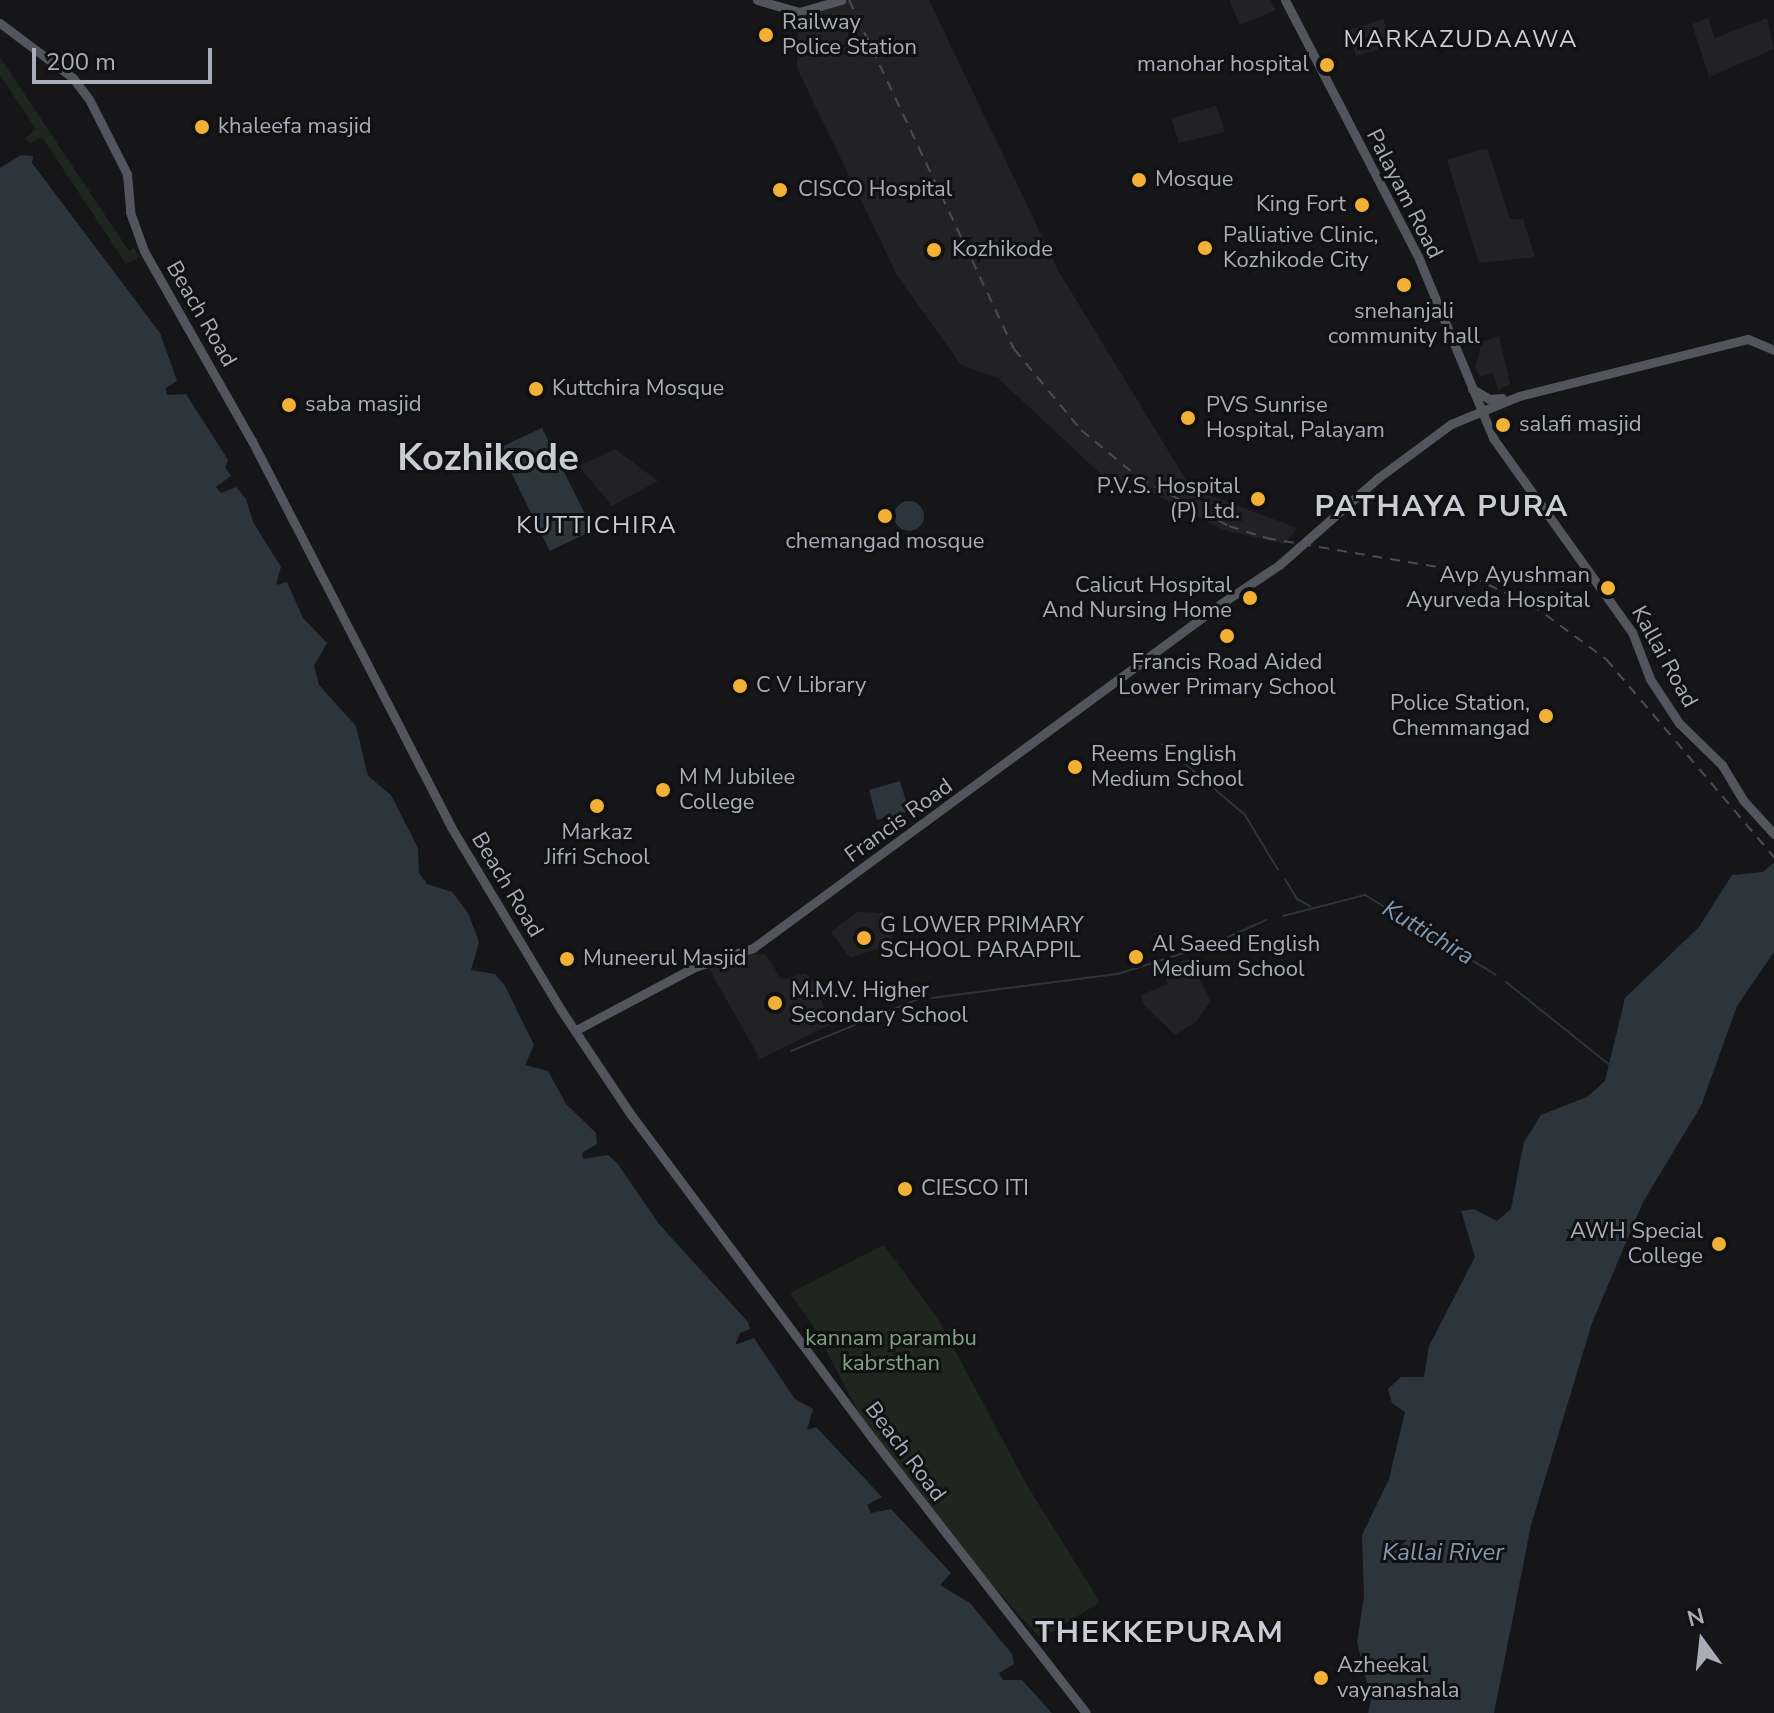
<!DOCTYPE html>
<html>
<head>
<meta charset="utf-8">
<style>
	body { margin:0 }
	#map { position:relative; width:1774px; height:1713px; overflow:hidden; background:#161618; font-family:"Nunito Sans",sans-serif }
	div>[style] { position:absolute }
	.built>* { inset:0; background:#222225 }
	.green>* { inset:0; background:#1e261f }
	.water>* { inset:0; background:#2c353c }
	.round { border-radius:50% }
	.stream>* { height:2px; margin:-1px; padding:0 1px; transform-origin:1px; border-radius:1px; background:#2c353c }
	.major>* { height:9px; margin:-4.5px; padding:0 4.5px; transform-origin:4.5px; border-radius:4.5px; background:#53555c }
	.rail>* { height:2px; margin-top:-1px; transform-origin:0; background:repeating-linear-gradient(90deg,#4a4c52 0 10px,transparent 0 18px) }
	.major-bridge>* { height:9px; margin:-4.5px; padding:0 4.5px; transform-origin:4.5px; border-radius:4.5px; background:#53555c }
	.dots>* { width:22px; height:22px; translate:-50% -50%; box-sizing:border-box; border:4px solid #111113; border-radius:50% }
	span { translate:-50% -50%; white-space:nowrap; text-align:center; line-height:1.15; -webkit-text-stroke:6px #111113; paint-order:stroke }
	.poi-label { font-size:22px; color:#a8adb8 }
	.left { translate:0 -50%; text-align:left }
	.right { translate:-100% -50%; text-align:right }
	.street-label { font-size:22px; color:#a8adb8 }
	.park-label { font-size:22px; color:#7fa381 }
	.neighbourhood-label { font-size:24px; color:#c9ccd4; letter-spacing:2px }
	.water-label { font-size:24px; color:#7f9bb3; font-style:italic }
	.district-label { font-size:30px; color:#c9ccd4; font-weight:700; letter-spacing:2px }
	.town-label { font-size:38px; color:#c9ccd4; font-weight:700 }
	.north { position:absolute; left:1662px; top:1601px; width:80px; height:80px; -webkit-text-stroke:6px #111113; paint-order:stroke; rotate:345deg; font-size:22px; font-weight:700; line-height:32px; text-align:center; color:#a8adb8 }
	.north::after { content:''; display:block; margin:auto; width:28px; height:36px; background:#a8adb8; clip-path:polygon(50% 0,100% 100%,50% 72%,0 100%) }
	.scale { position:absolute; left:32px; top:48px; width:180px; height:36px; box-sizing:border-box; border:4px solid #a8adb8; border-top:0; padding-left:10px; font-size:24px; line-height:28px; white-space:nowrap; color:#a8adb8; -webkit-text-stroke:6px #111113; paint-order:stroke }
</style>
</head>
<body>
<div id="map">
	<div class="built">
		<div style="clip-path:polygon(850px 0,929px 0,1059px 272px,1191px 488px,1297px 528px,1285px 544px,1224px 530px,1128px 480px,1106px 479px,998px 378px,961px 365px,898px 277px,797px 68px,798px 20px)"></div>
		<div style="clip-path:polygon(1229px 0,1270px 0,1276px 10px,1240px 25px)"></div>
		<div style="clip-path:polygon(1708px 18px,1715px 38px,1767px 18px,1774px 49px,1709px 77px,1692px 24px)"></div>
		<div style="clip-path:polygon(1383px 19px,1394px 45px,1356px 56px,1349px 30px)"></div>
		<div style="clip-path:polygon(1216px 106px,1225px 132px,1179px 143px,1171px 118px)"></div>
		<div style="clip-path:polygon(1483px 149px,1488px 150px,1510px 219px,1523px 219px,1535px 257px,1479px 263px,1447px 160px)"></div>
		<div style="clip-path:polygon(1499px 336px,1510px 384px,1498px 390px,1493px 373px,1480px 377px,1475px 367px,1482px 342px)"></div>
		<div style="clip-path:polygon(615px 449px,658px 481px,612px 506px,579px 466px)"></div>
		<div style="clip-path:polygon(857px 912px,884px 913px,894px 943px,850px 958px,831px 932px)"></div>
		<div style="clip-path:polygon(750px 953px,766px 955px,782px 980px,805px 973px,815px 982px,830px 1025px,760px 1059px,708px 967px)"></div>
		<div style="clip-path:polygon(1188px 959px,1211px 1001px,1196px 1022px,1175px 1035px,1144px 1005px,1141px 995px,1168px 984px,1160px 967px)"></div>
	</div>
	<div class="green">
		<div style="clip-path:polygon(0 57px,129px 251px,134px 248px,139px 257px,126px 264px,42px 137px,30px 144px,25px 138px,36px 129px,0 75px)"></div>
		<div style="clip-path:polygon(884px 1245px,938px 1319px,1028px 1487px,1100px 1602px,1041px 1639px,935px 1521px,872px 1438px,814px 1327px,790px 1293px)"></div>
	</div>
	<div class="water">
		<div style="clip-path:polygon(21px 155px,33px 156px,32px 163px,160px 333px,177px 381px,166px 388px,167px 395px,186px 394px,228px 460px,225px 467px,231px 476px,216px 487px,221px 493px,236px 487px,246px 499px,253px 522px,281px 567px,276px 585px,287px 582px,303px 618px,327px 643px,314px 666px,319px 685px,356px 726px,368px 776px,391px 795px,418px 848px,419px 873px,427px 884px,452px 892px,468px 913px,479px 942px,471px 970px,495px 974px,505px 986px,534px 1045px,525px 1065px,548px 1071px,566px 1104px,596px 1133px,597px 1144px,582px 1153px,583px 1159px,608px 1155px,617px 1163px,659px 1224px,748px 1322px,750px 1329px,740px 1333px,735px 1345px,754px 1338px,795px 1399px,813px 1409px,807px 1430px,816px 1427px,882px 1497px,867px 1505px,871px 1513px,891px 1509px,951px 1573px,940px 1585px,970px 1603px,1012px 1654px,1014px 1664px,999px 1673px,1003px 1680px,1022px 1680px,1052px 1713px,0 1713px,0 168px)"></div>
		<div style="clip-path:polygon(542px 428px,593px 530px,550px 551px,499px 448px)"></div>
		<div class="round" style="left:894px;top:501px;width:30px;height:30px"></div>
		<div style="clip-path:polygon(900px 781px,909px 811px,877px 820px,869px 790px)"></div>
		<div style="clip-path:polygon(1774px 863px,1774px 952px,1737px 1006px,1701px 1106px,1643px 1202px,1592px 1323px,1531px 1525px,1494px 1713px,1368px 1713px,1371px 1700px,1357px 1642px,1364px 1596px,1362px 1535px,1389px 1479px,1405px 1412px,1392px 1403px,1388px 1389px,1401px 1377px,1424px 1377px,1429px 1346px,1475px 1257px,1461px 1211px,1474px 1209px,1497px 1221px,1511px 1209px,1524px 1142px,1541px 1115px,1587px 1097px,1605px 1081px,1625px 998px,1699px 927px,1732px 875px,1763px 872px)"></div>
	</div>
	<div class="stream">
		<div style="left:1162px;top:744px;width:109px;rotate:40.5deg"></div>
		<div style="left:1245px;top:815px;width:64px;rotate:59deg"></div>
		<div style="left:1285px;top:879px;width:23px;rotate:59deg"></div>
		<div style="left:1297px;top:899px;width:15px;rotate:28deg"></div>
		<div style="left:1283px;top:916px;width:85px;rotate:-14.4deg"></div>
		<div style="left:1365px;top:895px;width:153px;rotate:31.4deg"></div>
		<div style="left:1228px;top:937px;width:42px;rotate:-24.1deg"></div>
		<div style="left:1506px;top:982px;width:134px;rotate:38.7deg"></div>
		<div style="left:932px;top:998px;width:188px;rotate:-7.4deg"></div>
		<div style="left:1118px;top:974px;width:92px;rotate:-17.7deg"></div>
		<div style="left:791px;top:1051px;width:140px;rotate:-22.2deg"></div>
	</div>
	<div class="major">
		<div style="left:757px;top:0;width:44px;rotate:15.9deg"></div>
		<div style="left:799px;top:12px;width:44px;rotate:-15.9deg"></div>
		<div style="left:1285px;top:0;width:292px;rotate:62.6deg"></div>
		<div style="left:1419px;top:259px;width:194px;rotate:67.5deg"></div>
		<div style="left:1493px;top:438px;width:239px;rotate:54.4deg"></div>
		<div style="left:1632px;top:632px;width:50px;rotate:69deg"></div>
		<div style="left:1650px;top:679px;width:53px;rotate:56.6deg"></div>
		<div style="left:1679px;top:723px;width:60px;rotate:44.3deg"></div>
		<div style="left:1722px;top:765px;width:41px;rotate:59deg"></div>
		<div style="left:1743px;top:800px;width:46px;rotate:47.6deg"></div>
		<div style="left:0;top:23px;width:91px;rotate:37deg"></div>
		<div style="left:73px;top:78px;width:26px;rotate:53deg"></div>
		<div style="left:89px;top:99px;width:84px;rotate:63.1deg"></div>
		<div style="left:127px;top:174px;width:38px;rotate:85deg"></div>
		<div style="left:130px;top:212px;width:41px;rotate:70.3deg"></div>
		<div style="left:144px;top:251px;width:219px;rotate:60.4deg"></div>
		<div style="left:252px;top:441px;width:434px;rotate:62.7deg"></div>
		<div style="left:451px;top:827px;width:214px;rotate:59deg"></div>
		<div style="left:561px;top:1010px;width:123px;rotate:56.3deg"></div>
		<div style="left:629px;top:1112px;width:407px;rotate:53.3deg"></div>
		<div style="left:872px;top:1438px;width:348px;rotate:52.1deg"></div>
		<div style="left:1472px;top:389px;width:20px;rotate:30deg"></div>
		<div style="left:1489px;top:399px;width:13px;rotate:-4deg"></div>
		<div style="left:1378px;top:478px;width:91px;rotate:-36.5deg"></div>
		<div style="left:1451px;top:424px;width:74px;rotate:-22.4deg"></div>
		<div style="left:1519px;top:396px;width:236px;rotate:-14deg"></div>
		<div style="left:1748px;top:339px;width:28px;rotate:23deg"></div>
		<div style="left:576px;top:1030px;width:135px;rotate:-27.9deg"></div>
		<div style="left:695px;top:967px;width:61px;rotate:-18.1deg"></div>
		<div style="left:753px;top:948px;width:582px;rotate:-36.34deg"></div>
	</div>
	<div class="rail">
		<div style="left:849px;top:0;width:386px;rotate:64.7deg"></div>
		<div style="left:1014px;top:349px;width:105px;rotate:50.4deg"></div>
		<div style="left:1081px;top:430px;width:75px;rotate:39.6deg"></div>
		<div style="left:1139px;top:478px;width:102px;rotate:28.1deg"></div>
		<div style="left:1229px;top:526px;width:39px;rotate:18deg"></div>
		<div style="left:1266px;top:538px;width:192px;rotate:9.6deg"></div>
		<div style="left:1455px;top:570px;width:83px;rotate:24.1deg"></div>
		<div style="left:1531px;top:604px;width:93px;rotate:36.3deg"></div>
		<div style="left:1606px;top:659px;width:260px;rotate:49.7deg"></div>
	</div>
	<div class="major-bridge">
		<div style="left:1222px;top:603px;width:69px;rotate:-33.7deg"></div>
		<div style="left:1279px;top:565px;width:132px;rotate:-41.3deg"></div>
	</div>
	<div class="dots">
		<div style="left:766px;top:35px;background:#f2b134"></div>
		<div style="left:1327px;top:65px;background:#f2b134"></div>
		<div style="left:202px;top:127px;background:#f2b134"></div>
		<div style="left:1139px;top:180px;background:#f2b134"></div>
		<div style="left:780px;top:190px;background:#f2b134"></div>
		<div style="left:1362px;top:205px;background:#f2b134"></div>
		<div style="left:1205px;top:248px;background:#f2b134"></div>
		<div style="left:934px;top:250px;background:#f2b134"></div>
		<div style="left:1404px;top:285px;background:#f2b134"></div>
		<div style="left:536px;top:389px;background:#f2b134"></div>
		<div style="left:289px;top:405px;background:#f2b134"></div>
		<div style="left:1188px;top:418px;background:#f2b134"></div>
		<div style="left:1503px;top:425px;background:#f2b134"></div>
		<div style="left:1258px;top:499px;background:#f2b134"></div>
		<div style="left:885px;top:516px;background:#f2b134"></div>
		<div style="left:1608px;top:588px;background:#f2b134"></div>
		<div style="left:1250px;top:598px;background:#f2b134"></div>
		<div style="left:1227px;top:636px;background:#f2b134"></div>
		<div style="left:740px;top:686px;background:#f2b134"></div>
		<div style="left:1546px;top:716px;background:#f2b134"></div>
		<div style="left:1075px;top:767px;background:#f2b134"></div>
		<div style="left:663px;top:790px;background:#f2b134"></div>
		<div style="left:597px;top:806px;background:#f2b134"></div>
		<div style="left:864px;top:938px;background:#f2b134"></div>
		<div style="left:1136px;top:957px;background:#f2b134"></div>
		<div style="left:567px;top:959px;background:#f2b134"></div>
		<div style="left:775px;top:1003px;background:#f2b134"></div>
		<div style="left:905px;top:1189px;background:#f2b134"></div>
		<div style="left:1719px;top:1244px;background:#f2b134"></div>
		<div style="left:1321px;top:1678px;background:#f2b134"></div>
	</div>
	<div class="poi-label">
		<span class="left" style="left:782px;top:35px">Railway<br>Police Station</span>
		<span class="right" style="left:1309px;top:65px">manohar hospital</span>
		<span class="left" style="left:218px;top:127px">khaleefa masjid</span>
		<span class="left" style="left:1155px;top:180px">Mosque</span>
		<span class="left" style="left:798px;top:190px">CISCO Hospital</span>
		<span class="right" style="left:1346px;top:205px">King Fort</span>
		<span class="left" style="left:1223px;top:248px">Palliative Clinic,<br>Kozhikode City</span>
		<span class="left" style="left:952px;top:250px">Kozhikode</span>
		<span style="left:1404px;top:324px">snehanjali<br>community hall</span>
		<span class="left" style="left:552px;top:389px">Kuttchira Mosque</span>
		<span class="left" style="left:305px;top:405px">saba masjid</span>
		<span class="left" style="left:1206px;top:418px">PVS Sunrise<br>Hospital, Palayam</span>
		<span class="left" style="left:1519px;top:425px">salafi masjid</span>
		<span class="right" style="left:1240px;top:499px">P.V.S. Hospital<br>(P) Ltd.</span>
		<span style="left:885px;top:542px">chemangad mosque</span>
		<span class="right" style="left:1590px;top:588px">Avp Ayushman<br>Ayurveda Hospital</span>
		<span class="right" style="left:1232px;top:598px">Calicut Hospital<br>And Nursing Home</span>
		<span style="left:1227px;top:675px">Francis Road Aided<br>Lower Primary School</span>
		<span class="left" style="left:756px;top:686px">C V Library</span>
		<span class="right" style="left:1530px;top:716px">Police Station,<br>Chemmangad</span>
		<span class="left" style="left:1091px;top:767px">Reems English<br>Medium School</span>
		<span class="left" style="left:679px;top:790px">M M Jubilee<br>College</span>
		<span style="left:597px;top:845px">Markaz<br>Jifri School</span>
		<span class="left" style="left:880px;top:938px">G LOWER PRIMARY<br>SCHOOL PARAPPIL</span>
		<span class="left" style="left:1152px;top:957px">Al Saeed English<br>Medium School</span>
		<span class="left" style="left:583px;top:959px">Muneerul Masjid</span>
		<span class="left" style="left:791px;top:1003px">M.M.V. Higher<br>Secondary School</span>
		<span class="left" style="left:921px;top:1189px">CIESCO ITI</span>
		<span class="right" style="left:1703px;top:1244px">AWH Special<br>College</span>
		<span class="left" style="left:1337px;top:1678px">Azheekal<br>vayanashala</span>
	</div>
	<div class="street-label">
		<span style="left:1404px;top:194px;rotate:63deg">Palayam Road</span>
		<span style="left:201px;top:314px;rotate:60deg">Beach Road</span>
		<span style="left:1664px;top:657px;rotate:61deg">Kallai Road</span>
		<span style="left:899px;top:821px;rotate:-36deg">Francis Road</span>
		<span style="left:507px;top:885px;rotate:59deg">Beach Road</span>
		<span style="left:905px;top:1452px;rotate:53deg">Beach Road</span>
	</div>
	<div class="park-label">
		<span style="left:891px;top:1351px">kannam parambu<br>kabrsthan</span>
	</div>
	<div class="neighbourhood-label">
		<span style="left:1461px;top:40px">MARKAZUDAAWA</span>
		<span style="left:597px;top:526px">KUTTICHIRA</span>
	</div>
	<div class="water-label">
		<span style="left:1428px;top:933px;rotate:31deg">Kuttichira</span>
		<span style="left:1443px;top:1553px">Kallai River</span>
	</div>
	<div class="district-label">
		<span style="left:1442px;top:507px">PATHAYA PURA</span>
		<span style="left:1160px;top:1633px">THEKKEPURAM</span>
	</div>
	<div class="town-label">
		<span style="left:488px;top:458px">Kozhikode</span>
	</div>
	<div class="north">N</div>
	<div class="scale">200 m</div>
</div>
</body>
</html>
